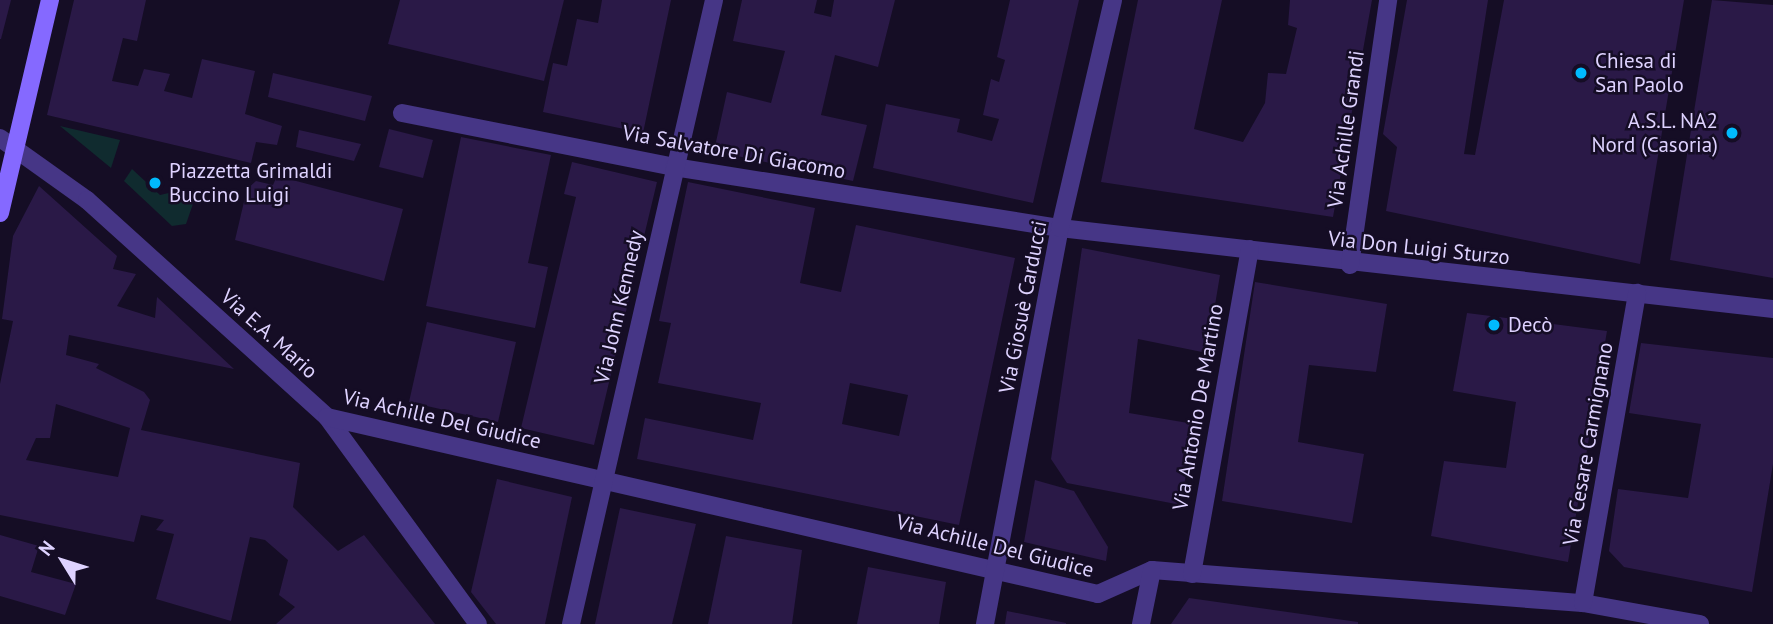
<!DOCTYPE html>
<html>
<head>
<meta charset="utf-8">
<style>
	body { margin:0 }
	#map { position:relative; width:1773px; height:624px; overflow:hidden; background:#150d25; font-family:"PT Sans",sans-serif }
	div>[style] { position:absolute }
	.green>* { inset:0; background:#102b2f }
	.building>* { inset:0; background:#2a1947 }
	.street>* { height:18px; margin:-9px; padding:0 9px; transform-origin:9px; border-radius:9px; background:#463686 }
	.secondary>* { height:18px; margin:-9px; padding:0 9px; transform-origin:9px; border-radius:9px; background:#8569ff }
	.dots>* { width:19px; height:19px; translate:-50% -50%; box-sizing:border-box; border:4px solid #150d25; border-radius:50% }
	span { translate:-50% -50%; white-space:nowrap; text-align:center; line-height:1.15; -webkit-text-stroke:5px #150d25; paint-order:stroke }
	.poi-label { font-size:21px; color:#ded2ff }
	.left { translate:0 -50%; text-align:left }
	.right { translate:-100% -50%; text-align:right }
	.street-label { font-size:21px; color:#ded2ff }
	.north { position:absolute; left:28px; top:526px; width:70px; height:70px; -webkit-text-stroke:5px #150d25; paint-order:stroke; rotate:308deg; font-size:19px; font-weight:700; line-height:28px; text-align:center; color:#ded2ff }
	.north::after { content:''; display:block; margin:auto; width:24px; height:32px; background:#ded2ff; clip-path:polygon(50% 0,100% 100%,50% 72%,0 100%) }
</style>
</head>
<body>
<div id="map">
	<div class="green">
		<div style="clip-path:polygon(60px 126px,120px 140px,111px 168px)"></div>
		<div style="clip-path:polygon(132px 169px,160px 195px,173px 192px,194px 201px,186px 224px,172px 226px,124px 181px)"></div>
	</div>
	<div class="building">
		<div style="clip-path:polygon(0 0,11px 0,1px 39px,0 39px)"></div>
		<div style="clip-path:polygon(74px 0,146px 0,137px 41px,123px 38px,112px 81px,138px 86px,144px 69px,170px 74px,164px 91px,192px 98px,202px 59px,255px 71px,245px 114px,282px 126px,277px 145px,256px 142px,251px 163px,47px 115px)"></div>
		<div style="clip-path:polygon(400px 0,564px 0,544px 81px,388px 44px)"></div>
		<div style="clip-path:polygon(602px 0,671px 0,643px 133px,543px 112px,553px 63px,567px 66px,577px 19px,598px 23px)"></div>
		<div style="clip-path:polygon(742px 0,817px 0,814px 13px,831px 17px,834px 0,895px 0,878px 67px,835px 55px,821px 115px,867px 125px,853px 181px,714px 151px,727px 92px,771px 103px,785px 51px,733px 41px)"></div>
		<div style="clip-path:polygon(1010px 0,1079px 0,1033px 203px,873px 168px,886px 104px,960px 119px,957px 132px,992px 141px,999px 119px,983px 115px,991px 79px,999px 82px,1005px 60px,997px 57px)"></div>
		<div style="clip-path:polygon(1138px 0,1222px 0,1194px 129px,1243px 142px,1265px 103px,1268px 73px,1286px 74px,1297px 28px,1288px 25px,1290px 0,1372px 0,1333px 217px,1101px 182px)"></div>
		<div style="clip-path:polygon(1407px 0,1488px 0,1464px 154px,1475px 155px,1504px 0,1684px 0,1640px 264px,1386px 211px,1397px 147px,1383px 134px)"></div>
		<div style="clip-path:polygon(1712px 0,1773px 5px,1773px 278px,1670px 260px)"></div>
		<div style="clip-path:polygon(273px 73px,372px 96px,365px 121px,268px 97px)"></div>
		<div style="clip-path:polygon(389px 129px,433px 140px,423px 178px,379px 167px)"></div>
		<div style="clip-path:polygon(299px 130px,361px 144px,354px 161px,296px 147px)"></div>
		<div style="clip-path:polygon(461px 137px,551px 155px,528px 263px,548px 267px,535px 328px,426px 306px)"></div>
		<div style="clip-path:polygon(572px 162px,657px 182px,594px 445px,521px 428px,576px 197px,564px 194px)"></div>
		<div style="clip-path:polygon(277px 176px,403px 209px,384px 281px,235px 240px,247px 189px,256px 181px,273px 185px)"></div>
		<div style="clip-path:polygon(evenodd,688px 182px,815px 208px,800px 283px,841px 292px,856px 225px,1015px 258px,959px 525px,637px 459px,645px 418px,753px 440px,761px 403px,658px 383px,671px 323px,659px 321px,688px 182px,850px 383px,908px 395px,899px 436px,842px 424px,850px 383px)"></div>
		<div style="clip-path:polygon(evenodd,39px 186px,117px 256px,113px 269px,136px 274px,117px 306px,155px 318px,157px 297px,234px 369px,69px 335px,66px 355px,99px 364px,96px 368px,144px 392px,150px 400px,141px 430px,300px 463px,293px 507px,338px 551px,364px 535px,435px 624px,276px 624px,295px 607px,279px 595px,288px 560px,265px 540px,250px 537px,231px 621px,156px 599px,174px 534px,156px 530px,164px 520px,141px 515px,134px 542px,0 515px,0 384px,13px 321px,2px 319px,13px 236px,39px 186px,56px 404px,130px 428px,118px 477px,26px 460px,36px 438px,50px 438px,56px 404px)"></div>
		<div style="clip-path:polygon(1082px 248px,1220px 275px,1207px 353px,1138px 339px,1129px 413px,1194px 424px,1181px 505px,1067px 483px,1051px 459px)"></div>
		<div style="clip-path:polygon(1255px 282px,1387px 304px,1376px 372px,1309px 365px,1298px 442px,1364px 454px,1352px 523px,1222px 501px)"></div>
		<div style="clip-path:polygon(1467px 313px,1607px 331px,1568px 562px,1431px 536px,1444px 461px,1506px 468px,1516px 402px,1453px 391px)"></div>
		<div style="clip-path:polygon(427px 322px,516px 342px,498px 422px,409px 402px)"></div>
		<div style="clip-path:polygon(1641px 343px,1773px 358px,1773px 464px,1752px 592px,1624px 567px,1609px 551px,1618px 489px,1688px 498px,1701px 424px,1629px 413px)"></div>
		<div style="clip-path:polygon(497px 479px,572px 497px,545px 624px,496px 624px,471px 592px)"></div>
		<div style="clip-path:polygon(1035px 480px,1074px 491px,1108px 547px,1106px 561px,1024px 542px)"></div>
		<div style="clip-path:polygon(620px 508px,696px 524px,672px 624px,595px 624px)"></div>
		<div style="clip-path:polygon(0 535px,39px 546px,31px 572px,76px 584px,65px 615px,0 596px)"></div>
		<div style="clip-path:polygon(726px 536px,802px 550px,792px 624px,708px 624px)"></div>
		<div style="clip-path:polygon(868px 567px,946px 582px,939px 624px,857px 624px)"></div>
		<div style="clip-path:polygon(1189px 598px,1358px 622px,1358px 624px,1171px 624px)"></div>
		<div style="clip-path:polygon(1007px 611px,1066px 623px,1066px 624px,1005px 624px)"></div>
	</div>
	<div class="street">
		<div style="left:402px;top:113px;width:277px;rotate:11.2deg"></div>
		<div style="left:674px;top:167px;width:391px;rotate:9deg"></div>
		<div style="left:1060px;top:228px;width:718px;rotate:6.48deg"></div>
		<div style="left:0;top:138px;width:107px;rotate:35.5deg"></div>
		<div style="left:87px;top:200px;width:324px;rotate:42.1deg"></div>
		<div style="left:327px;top:417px;width:256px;rotate:53.9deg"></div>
		<div style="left:1350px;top:265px;width:268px;rotate:-81.8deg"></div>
		<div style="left:327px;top:417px;width:791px;rotate:12.93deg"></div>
		<div style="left:1098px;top:594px;width:59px;rotate:-24deg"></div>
		<div style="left:1152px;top:570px;width:432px;rotate:4.4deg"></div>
		<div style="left:1583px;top:603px;width:119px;rotate:10.2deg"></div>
		<div style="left:1192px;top:574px;width:330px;rotate:-79.9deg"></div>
		<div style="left:1583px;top:603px;width:315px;rotate:-80.1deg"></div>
		<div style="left:571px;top:624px;width:640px;rotate:-77.09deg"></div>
		<div style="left:985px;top:624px;width:403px;rotate:-79.3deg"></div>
		<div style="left:1060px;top:228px;width:234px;rotate:-76.9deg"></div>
		<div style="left:1141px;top:624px;width:55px;rotate:-78.5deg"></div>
	</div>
	<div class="secondary">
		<div style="left:0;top:213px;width:219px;rotate:-76.8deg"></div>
	</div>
	<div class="dots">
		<div style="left:1581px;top:73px;background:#00bafd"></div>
		<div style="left:1732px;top:133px;background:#00bafd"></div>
		<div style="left:155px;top:183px;background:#00bafd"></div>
		<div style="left:1494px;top:325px;background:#00bafd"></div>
	</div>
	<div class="poi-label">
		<span class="left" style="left:1595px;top:73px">Chiesa di<br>San Paolo</span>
		<span class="right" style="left:1718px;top:133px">A.S.L. NA2<br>Nord (Casoria)</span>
		<span class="left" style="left:169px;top:183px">Piazzetta Grimaldi<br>Buccino Luigi</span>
		<span class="left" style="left:1508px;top:325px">Decò</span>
	</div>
	<div class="street-label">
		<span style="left:1346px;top:129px;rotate:-82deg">Via Achille Grandi</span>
		<span style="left:734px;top:152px;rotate:10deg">Via Salvatore Di Giacomo</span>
		<span style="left:1419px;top:248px;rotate:6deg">Via Don Luigi Sturzo</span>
		<span style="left:619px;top:307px;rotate:-77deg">Via John Kennedy</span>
		<span style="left:1023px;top:307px;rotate:-79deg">Via Giosuè Carducci</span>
		<span style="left:269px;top:334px;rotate:42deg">Via E.A. Mario</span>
		<span style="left:1198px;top:407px;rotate:-80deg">Via Antonio De Martino</span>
		<span style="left:442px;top:419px;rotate:13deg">Via Achille Del Giudice</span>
		<span style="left:1588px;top:444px;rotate:-80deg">Via Cesare Carmignano</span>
		<span style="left:995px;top:546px;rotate:14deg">Via Achille Del Giudice</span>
	</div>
	<div class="north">N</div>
</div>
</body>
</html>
